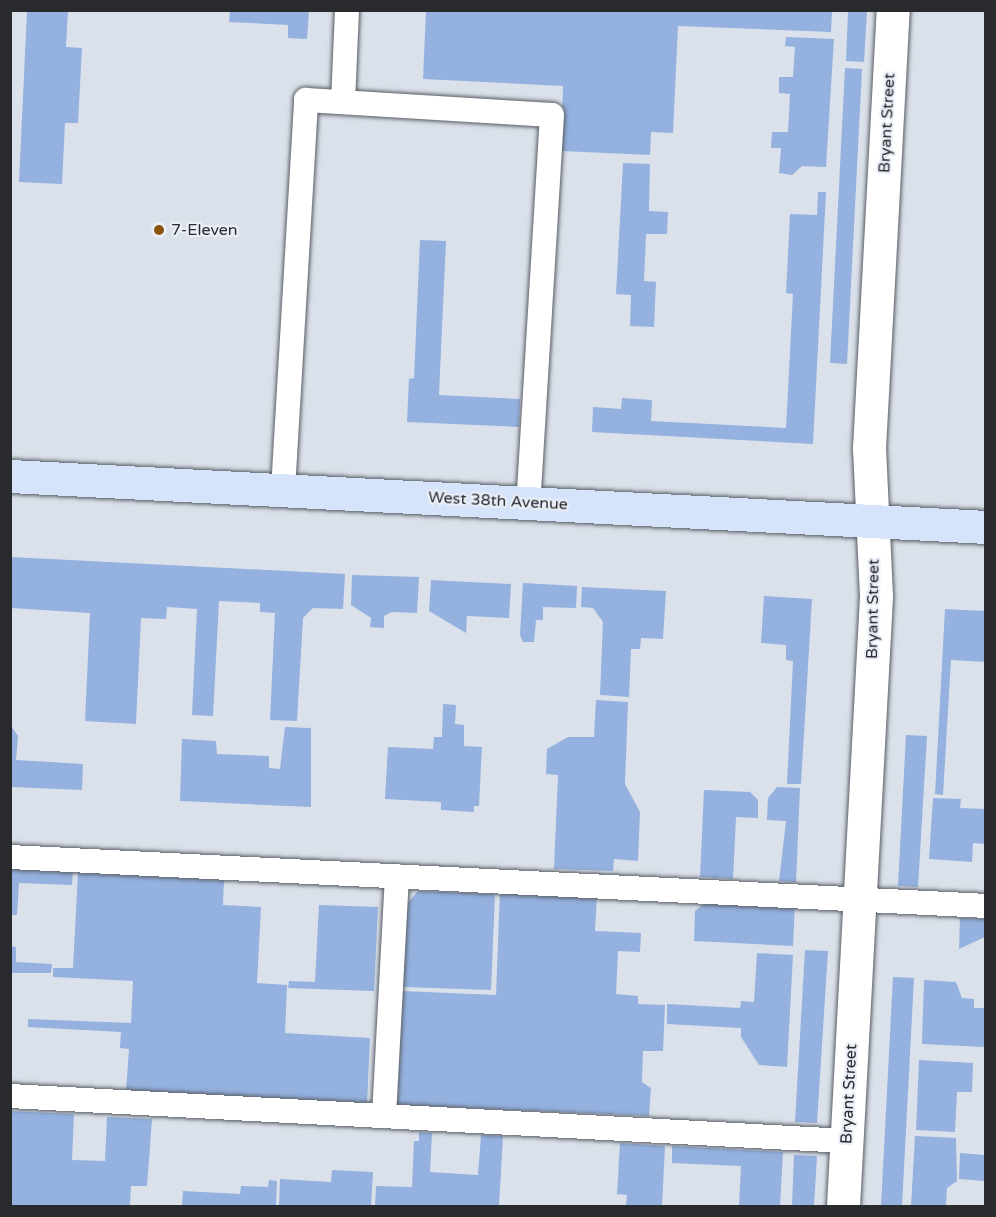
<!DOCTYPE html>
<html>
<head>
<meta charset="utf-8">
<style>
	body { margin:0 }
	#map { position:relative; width:996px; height:1217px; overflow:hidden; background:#dbe1ea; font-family:"Varela Round",sans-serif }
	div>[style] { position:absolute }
	.green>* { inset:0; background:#94b1df }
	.roads { filter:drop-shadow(0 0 2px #595e65) drop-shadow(0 0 2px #595e65) }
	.service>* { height:24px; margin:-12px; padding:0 12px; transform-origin:12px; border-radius:12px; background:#fff }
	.minor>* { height:33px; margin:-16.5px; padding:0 16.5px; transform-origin:16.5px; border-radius:16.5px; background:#fff }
	.secondary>* { height:33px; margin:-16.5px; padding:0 16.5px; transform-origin:16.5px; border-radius:16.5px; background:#d5e3fb }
	.dots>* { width:16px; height:16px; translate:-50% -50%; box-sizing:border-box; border:3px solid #e9eef7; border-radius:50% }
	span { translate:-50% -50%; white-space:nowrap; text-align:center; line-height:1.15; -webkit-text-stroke:4.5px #e9eef7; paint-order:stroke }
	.street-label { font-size:16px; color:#282a2d }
	.poi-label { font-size:16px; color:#282a2d }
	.left { translate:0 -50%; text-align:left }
	.frame { position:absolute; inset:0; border:12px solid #282a2d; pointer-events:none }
</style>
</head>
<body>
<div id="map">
	<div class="green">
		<div style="clip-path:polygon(27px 11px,68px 11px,66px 47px,82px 48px,78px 123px,65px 123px,62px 184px,19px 182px)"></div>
		<div style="clip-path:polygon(230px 11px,309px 11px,307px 39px,288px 38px,288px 25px,229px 22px)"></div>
		<div style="clip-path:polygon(426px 11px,832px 11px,831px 32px,678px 26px,673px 133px,651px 132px,650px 155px,561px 151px,563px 86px,423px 79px)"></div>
		<div style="clip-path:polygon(848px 11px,867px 11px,864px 62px,846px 61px)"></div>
		<div style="clip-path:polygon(786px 37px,834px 39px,826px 167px,802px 166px,792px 175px,779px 173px,781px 148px,771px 148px,772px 132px,788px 132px,790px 94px,779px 93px,779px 77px,793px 77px,795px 47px,785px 46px)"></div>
		<div style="clip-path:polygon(845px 68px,862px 69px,847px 364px,830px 363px)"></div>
		<div style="clip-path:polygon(623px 163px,650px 164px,649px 211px,668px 212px,667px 234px,646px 234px,644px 281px,656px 282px,654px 327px,630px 326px,631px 295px,616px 294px)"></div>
		<div style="clip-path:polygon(818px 192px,826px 192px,813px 444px,592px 432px,593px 407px,621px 409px,622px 398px,652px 400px,651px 421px,786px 428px,793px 294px,786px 293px,790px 214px,817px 215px)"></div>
		<div style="clip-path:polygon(420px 240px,446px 241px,439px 395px,520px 399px,519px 427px,407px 422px,409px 379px,414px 378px)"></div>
		<div style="clip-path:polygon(11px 557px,345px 574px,343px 609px,313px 608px,303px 618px,297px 721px,270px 720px,275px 613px,260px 612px,260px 603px,219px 601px,213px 716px,192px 715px,197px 609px,167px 607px,166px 619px,141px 618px,136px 724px,85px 721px,90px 613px,11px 608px)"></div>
		<div style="clip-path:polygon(352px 575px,419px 577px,417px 613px,392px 612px,384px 616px,384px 628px,370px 627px,371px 618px,351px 605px)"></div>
		<div style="clip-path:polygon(431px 580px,511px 584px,509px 618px,467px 616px,466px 633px,429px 611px)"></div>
		<div style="clip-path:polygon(523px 583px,577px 586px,576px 608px,543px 607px,543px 620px,536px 620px,534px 642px,523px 642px,520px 635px)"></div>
		<div style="clip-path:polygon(582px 587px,666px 591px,663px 639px,641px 638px,640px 649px,631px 649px,629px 697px,600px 695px,603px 622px,593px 608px,581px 607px)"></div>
		<div style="clip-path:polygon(764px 596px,812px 599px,801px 784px,787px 784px,793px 661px,786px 660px,786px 645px,761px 643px)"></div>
		<div style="clip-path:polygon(945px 609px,985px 611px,986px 662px,951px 660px,943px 795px,935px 794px)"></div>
		<div style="clip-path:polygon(596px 700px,628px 702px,625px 784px,640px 812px,638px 861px,614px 859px,613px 871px,554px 869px,558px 775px,546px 774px,547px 749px,568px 737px,594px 737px)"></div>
		<div style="clip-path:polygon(443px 704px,456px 705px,455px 724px,464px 725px,464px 746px,482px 747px,479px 806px,474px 806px,474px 812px,441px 810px,441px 802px,385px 799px,388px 747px,433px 749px,434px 737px,442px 737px)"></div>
		<div style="clip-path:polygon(11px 726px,18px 736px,16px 760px,83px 764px,82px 790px,11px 787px)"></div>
		<div style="clip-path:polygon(285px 727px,311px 728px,311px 807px,180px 801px,182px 739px,216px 741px,217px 754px,269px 756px,269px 768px,280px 769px)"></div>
		<div style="clip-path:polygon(906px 735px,927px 736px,918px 887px,898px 886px)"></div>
		<div style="clip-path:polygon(777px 787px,800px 788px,796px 882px,779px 881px,786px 821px,767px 820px,768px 798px)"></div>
		<div style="clip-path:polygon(704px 790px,750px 792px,758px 800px,758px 818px,736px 817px,733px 879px,700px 877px)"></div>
		<div style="clip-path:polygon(933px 798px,961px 799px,960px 808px,985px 809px,985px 844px,973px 843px,972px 862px,929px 859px)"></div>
		<div style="clip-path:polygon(10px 866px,73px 869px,72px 885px,19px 883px,17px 915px,11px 915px)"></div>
		<div style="clip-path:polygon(78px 872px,224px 880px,223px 905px,261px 907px,257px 983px,287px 985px,285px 1033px,370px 1038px,367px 1103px,126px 1091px,129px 1049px,120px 1048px,121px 1032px,28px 1027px,28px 1019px,131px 1023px,133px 981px,53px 977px,53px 968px,73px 968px)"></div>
		<div style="clip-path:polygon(418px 891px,495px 894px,491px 990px,403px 987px,407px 904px)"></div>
		<div style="clip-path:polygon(500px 891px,597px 895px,595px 931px,641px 933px,640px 952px,618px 951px,616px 994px,638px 996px,638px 1004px,665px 1005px,663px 1051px,643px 1051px,642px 1082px,651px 1088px,649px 1116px,397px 1105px,402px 991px,496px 995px)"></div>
		<div style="clip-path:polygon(709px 900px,795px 904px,793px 946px,694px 941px,695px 911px)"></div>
		<div style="clip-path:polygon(319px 905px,378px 907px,374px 991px,288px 988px,289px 981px,315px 982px)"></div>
		<div style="clip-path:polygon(960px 918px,985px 919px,985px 937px,959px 949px)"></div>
		<div style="clip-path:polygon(11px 946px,16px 947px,16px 962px,52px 964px,51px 973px,11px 973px)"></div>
		<div style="clip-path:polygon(805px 950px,828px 951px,817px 1123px,795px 1122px)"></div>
		<div style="clip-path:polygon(757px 953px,793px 955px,787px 1067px,759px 1065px,741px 1037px,741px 1028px,667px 1024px,667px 1004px,740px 1008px,741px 1001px,754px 1002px)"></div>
		<div style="clip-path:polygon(893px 977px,914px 978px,902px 1206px,881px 1206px)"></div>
		<div style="clip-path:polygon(924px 980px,956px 982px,962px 998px,974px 999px,974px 1008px,985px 1008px,985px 1047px,922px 1044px)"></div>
		<div style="clip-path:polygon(919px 1060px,973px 1063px,972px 1092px,957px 1092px,955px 1132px,916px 1130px)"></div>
		<div style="clip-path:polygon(10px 1111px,74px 1114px,72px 1160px,105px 1161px,107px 1117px,152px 1119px,147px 1186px,131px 1186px,130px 1206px,11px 1206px)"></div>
		<div style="clip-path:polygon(419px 1132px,432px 1133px,430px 1172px,478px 1175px,481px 1135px,503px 1136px,499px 1206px,375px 1206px,376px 1186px,412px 1187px,414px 1141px,419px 1141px)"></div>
		<div style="clip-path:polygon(915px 1136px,956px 1138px,957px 1181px,947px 1188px,946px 1206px,911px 1206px)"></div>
		<div style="clip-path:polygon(620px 1143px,665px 1146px,662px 1206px,626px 1206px,627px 1195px,617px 1194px)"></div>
		<div style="clip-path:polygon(672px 1146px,783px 1152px,780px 1206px,739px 1206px,741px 1166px,672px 1163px)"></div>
		<div style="clip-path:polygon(960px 1153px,985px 1155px,985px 1181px,959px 1179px)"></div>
		<div style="clip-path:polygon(794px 1155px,817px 1156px,814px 1206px,792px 1206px)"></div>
		<div style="clip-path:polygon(332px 1170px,373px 1172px,371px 1206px,279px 1206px,280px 1179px,331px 1182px)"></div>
		<div style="clip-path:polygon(269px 1180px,277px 1181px,276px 1206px,182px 1206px,183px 1191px,240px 1194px,241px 1186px,268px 1187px)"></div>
	</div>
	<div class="roads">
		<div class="service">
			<div style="left:343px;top:102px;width:92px;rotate:-87.5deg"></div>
			<div style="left:283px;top:490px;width:391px;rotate:-86.6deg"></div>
			<div style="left:306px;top:100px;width:246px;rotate:3.5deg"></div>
			<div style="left:552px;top:115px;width:389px;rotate:93.5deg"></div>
			<div style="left:10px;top:857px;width:977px;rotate:2.87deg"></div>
			<div style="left:10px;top:1096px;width:837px;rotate:3.08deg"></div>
			<div style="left:384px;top:1116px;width:240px;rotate:-86.9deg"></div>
		</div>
		<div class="minor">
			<div style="left:843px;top:1206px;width:611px;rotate:-86.9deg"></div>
			<div style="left:876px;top:596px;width:148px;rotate:-92.7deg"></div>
			<div style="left:869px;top:448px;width:439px;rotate:-86.9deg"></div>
		</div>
		<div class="secondary">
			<div style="left:10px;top:476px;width:977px;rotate:2.99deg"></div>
		</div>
	</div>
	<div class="dots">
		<div style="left:159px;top:230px;background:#8d550a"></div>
	</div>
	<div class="street-label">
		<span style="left:887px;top:123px;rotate:-87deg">Bryant Street</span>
		<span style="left:498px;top:501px;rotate:3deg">West 38th Avenue</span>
		<span style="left:873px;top:609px;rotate:-89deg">Bryant Street</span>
		<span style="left:849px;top:1094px;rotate:-87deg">Bryant Street</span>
	</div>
	<div class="poi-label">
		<span class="left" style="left:171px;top:230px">7-Eleven</span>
	</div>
	<div class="frame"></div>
</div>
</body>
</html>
